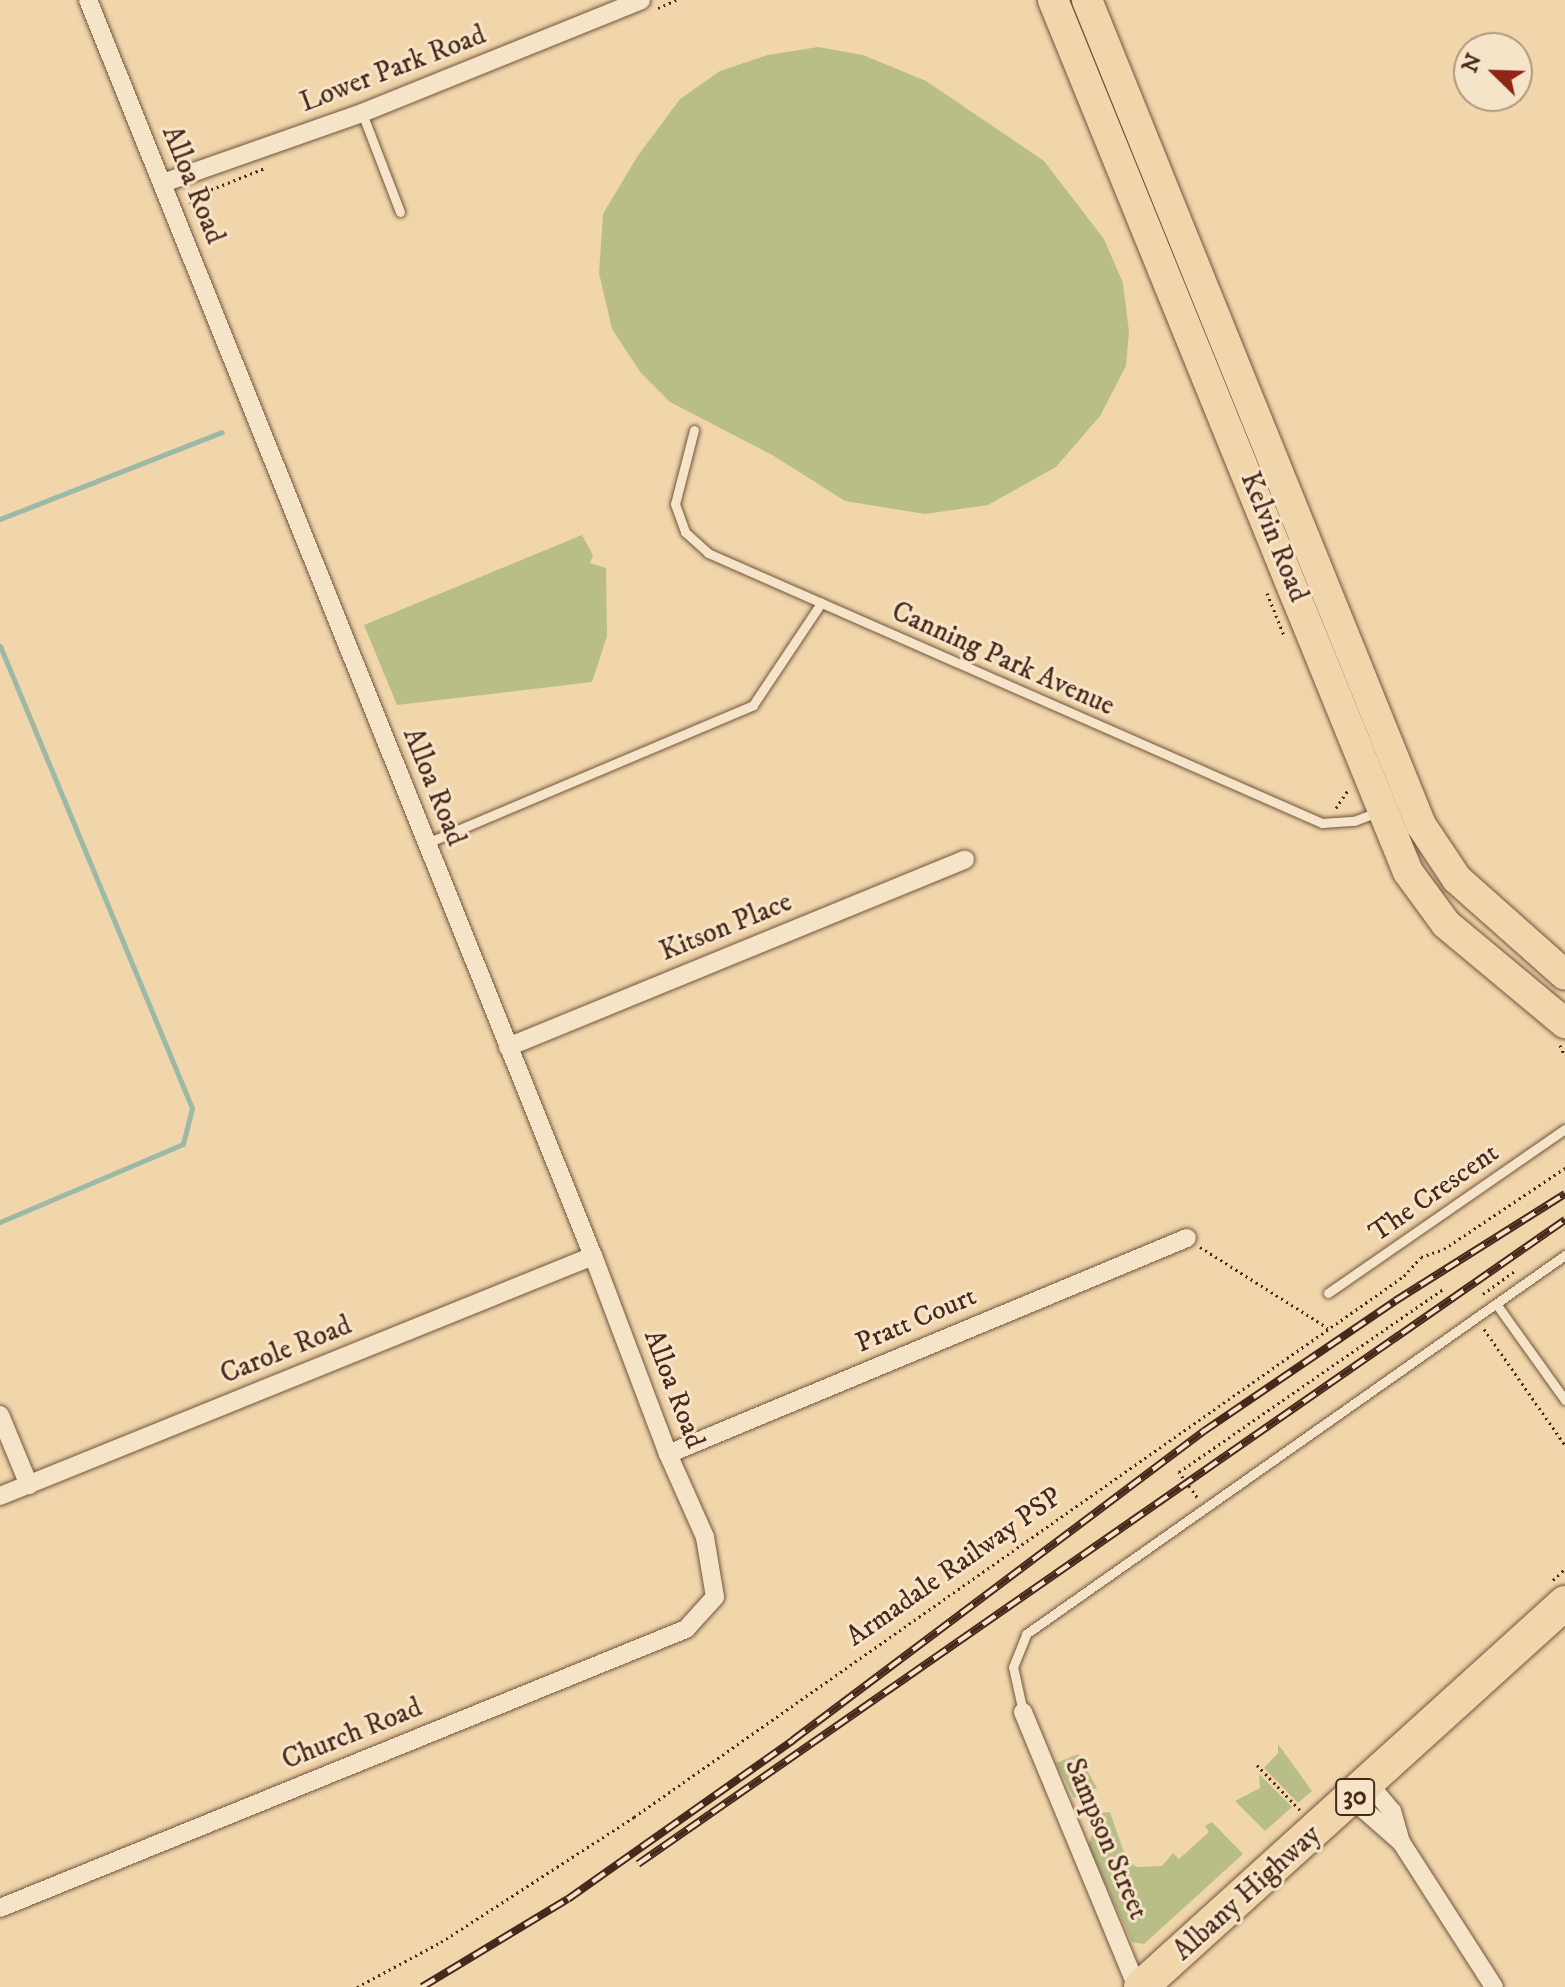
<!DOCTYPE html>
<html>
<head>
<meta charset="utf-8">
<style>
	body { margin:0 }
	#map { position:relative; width:1565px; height:1987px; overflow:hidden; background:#f1d6ab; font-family:"IM FELL DW Pica",serif }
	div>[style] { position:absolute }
	.green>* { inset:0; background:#b9be89 }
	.stream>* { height:5px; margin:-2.5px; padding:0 2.5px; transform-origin:2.5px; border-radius:2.5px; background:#9bb9a6 }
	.path>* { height:3px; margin-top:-1.5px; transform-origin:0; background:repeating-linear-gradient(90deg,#48281b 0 2px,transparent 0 6px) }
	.roads { filter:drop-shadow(0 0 2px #72543f) drop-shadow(0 0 2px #72543f) }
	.lane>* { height:9px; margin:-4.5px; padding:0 4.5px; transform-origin:4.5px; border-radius:4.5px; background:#f6e4c8 }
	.street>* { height:18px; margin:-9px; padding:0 9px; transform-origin:9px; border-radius:9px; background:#f6e4c8 }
	.primary>* { height:30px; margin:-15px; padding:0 15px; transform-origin:15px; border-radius:15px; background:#f1d6ab }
	.highway>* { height:34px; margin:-17px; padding:0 17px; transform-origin:17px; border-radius:17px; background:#f1d6ab }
	.rail>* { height:8px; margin-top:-4px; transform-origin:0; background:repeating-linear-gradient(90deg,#f6e4c8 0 15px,#48281b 0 30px); box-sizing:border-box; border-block:2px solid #48281b }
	span { translate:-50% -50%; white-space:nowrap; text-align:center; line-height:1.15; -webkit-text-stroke:6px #f6e4c8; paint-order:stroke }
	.shield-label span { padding:2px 6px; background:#f6e4c8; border:2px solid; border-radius:6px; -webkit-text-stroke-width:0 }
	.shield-label { font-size:26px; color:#48281b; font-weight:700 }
	.street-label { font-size:28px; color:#48281b }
	.north { position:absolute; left:1453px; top:32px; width:80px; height:80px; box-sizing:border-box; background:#f6e4c8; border:2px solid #b09983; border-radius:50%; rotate:293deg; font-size:22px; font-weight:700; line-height:32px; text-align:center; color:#48281b }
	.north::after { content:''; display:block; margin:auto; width:28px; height:36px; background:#8f2418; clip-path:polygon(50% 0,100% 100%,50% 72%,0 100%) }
</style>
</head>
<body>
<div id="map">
	<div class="green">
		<div style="clip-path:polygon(818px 47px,863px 55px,926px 81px,1044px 161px,1104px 239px,1123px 283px,1129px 332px,1126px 366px,1100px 416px,1056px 467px,988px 505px,925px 514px,845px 501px,774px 456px,670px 402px,641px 373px,612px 329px,599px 273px,603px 214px,637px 157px,680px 99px,720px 71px,768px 55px)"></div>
		<div style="clip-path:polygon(582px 535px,593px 555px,590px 563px,606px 568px,607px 636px,592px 682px,397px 705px,364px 625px)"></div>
		<div style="clip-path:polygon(1278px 1744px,1312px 1791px,1298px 1803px,1264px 1768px,1278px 1753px)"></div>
		<div style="clip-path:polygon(1078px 1754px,1097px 1788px,1074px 1798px,1056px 1763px)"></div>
		<div style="clip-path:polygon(1259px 1774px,1292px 1807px,1265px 1831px,1235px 1801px,1260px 1788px)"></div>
		<div style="clip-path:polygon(1110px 1812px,1127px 1861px,1137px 1867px,1162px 1866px,1173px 1853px,1179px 1859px,1209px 1832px,1205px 1826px,1212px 1822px,1243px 1854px,1144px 1944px,1132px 1942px,1088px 1845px,1101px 1813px)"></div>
	</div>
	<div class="stream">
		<div style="left:0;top:519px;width:238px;rotate:-21.4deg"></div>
		<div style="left:0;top:646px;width:500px;rotate:67.43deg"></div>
		<div style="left:192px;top:1108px;width:37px;rotate:104deg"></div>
		<div style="left:183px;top:1144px;width:199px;rotate:156.9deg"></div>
	</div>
	<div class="path">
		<div style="left:658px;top:8px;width:20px;rotate:-24deg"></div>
		<div style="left:190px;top:204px;width:14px;rotate:-45deg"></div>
		<div style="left:200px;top:194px;width:70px;rotate:-21.8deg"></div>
		<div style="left:1267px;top:593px;width:48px;rotate:68.2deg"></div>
		<div style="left:1336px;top:808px;width:23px;rotate:-56deg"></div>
		<div style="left:1560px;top:1045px;width:12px;rotate:66deg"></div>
		<div style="left:1200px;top:1247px;width:151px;rotate:32.3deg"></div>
		<div style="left:1483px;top:1294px;width:39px;rotate:-36deg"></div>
		<div style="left:1484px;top:1329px;width:141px;rotate:55.1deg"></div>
		<div style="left:1197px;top:1497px;width:31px;rotate:-126deg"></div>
		<div style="left:1179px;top:1472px;width:321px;rotate:-34.7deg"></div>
		<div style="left:1553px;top:1580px;width:16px;rotate:-43deg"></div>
		<div style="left:1257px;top:1765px;width:62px;rotate:46.3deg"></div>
		<div style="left:357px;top:1987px;width:95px;rotate:-28.2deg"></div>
		<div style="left:441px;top:1942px;width:230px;rotate:-32.9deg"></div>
		<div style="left:634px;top:1817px;width:941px;rotate:-35.09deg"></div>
		<div style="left:1404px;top:1276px;width:25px;rotate:-48deg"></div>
		<div style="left:1421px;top:1257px;width:24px;rotate:-19deg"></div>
		<div style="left:1444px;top:1249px;width:146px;rotate:-33.8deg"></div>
	</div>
	<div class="roads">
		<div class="lane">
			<div style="left:362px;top:113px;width:106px;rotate:69deg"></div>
			<div style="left:694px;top:430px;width:76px;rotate:104.4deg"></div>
			<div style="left:675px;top:504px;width:30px;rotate:70deg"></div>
			<div style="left:685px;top:532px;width:31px;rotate:42deg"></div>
			<div style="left:708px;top:553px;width:671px;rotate:23.74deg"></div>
			<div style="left:1322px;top:823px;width:32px;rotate:-4deg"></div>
			<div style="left:1354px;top:821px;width:25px;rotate:-21deg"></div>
			<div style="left:427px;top:843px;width:354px;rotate:-22.9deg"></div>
			<div style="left:753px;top:705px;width:123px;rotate:-56.3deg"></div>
			<div style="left:1328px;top:1293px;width:288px;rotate:-34.7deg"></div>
			<div style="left:1497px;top:1305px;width:117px;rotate:54.4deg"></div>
			<div style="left:1023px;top:1712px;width:46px;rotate:-102.5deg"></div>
			<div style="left:1013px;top:1667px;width:35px;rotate:-68deg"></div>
			<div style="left:1026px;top:1634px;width:659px;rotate:-35.11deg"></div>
		</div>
		<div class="street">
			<div style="left:163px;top:183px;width:211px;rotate:-19.4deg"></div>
			<div style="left:362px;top:113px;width:301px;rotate:-22deg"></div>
			<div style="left:508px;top:1047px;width:494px;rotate:-22.3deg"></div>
			<div style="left:0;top:1415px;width:76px;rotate:67.5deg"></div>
			<div style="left:668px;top:1454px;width:562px;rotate:-22.6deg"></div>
			<div style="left:0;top:1496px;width:640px;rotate:-22.03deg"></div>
			<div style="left:1023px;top:1712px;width:298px;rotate:67.5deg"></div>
			<div style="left:1369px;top:1784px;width:35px;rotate:50deg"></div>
			<div style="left:1392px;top:1811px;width:32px;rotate:74deg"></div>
			<div style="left:1401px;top:1842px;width:172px;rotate:57.3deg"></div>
			<div style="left:1352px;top:1799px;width:65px;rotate:41.3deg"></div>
			<div style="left:0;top:1908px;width:741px;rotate:-22.13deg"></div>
			<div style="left:686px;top:1629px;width:43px;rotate:-47.8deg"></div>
			<div style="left:715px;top:1597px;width:61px;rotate:-99.5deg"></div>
			<div style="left:705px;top:1537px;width:91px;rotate:-114deg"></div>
			<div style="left:668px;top:1454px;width:212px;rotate:-110.7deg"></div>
			<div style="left:593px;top:1256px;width:1354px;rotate:-111.9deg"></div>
		</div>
		<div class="primary">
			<div style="left:1053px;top:0;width:941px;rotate:67.85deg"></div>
			<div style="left:1408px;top:872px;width:64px;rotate:53.8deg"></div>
			<div style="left:1446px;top:924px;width:155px;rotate:39.8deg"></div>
			<div style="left:1087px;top:0;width:890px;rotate:67.96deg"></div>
			<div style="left:1421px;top:825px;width:65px;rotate:56.3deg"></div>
			<div style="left:1457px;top:879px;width:144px;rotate:41.6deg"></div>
		</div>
		<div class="highway">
			<div style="left:1141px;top:1987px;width:572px;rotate:-42.17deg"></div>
		</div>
	</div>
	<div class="rail">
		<div style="left:638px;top:1864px;width:1129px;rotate:-34.79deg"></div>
		<div style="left:422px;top:1987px;width:170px;rotate:-31.1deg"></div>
		<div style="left:568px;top:1899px;width:276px;rotate:-35.2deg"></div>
		<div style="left:793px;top:1740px;width:514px;rotate:-36.94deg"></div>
		<div style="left:1204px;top:1431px;width:231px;rotate:-34.2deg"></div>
		<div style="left:1395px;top:1301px;width:201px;rotate:-32.2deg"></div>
	</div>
	<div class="shield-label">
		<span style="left:1355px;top:1797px">30</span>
	</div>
	<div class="street-label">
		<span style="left:393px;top:69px;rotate:-21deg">Lower Park Road</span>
		<span style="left:193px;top:185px;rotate:68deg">Alloa Road</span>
		<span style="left:1274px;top:537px;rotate:68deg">Kelvin Road</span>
		<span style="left:1003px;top:659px;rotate:24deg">Canning Park Avenue</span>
		<span style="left:434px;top:787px;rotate:68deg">Alloa Road</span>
		<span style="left:726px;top:927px;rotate:-22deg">Kitson Place</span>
		<span style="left:1434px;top:1193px;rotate:-35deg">The Crescent</span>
		<span style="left:916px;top:1320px;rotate:-23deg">Pratt Court</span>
		<span style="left:286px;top:1350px;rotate:-22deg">Carole Road</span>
		<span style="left:674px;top:1389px;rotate:69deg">Alloa Road</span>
		<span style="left:954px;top:1567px;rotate:-35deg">Armadale Railway PSP</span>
		<span style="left:352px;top:1734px;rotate:-22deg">Church Road</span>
		<span style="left:1106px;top:1839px;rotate:67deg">Sampson Street</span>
		<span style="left:1247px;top:1893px;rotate:-42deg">Albany Highway</span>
	</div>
	<div class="north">N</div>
</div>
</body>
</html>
